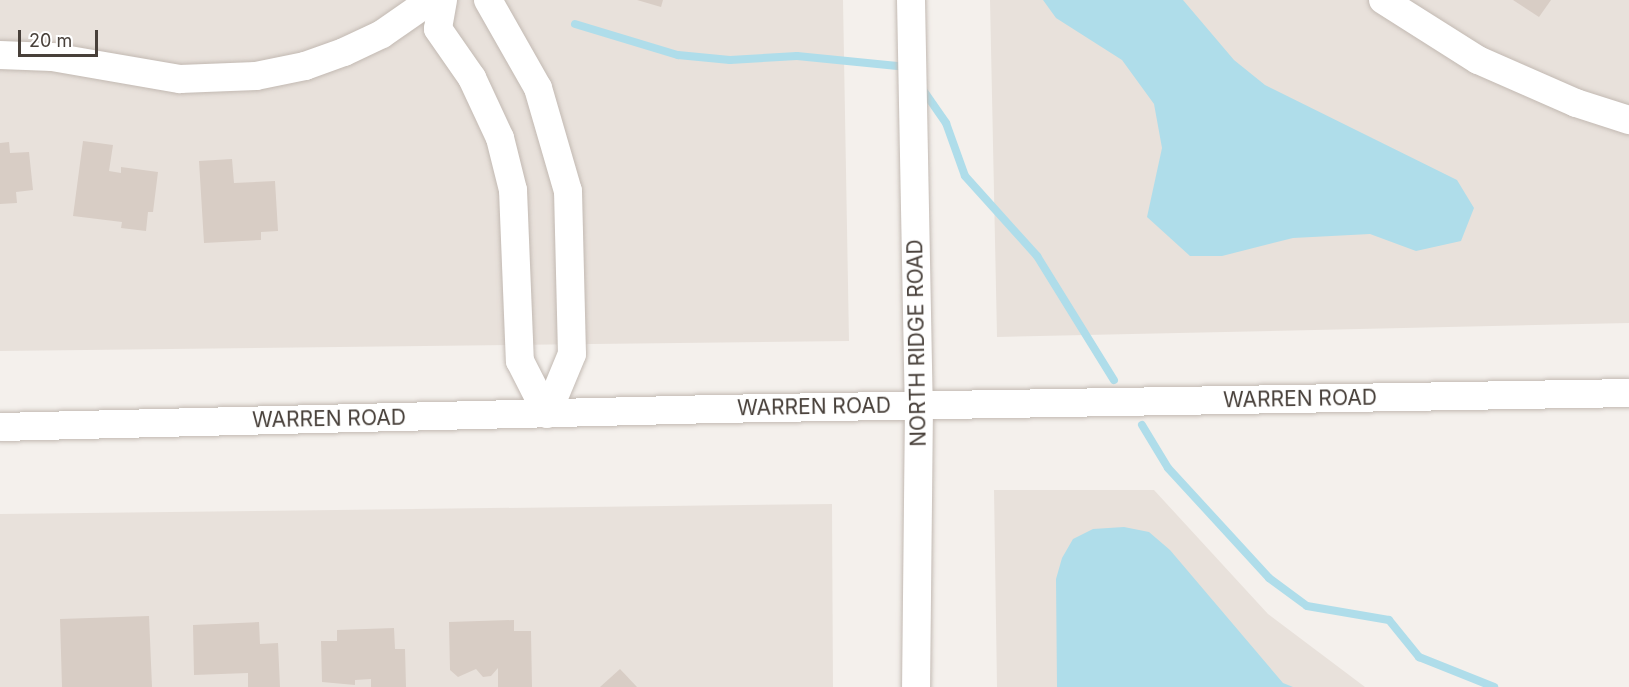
<!DOCTYPE html>
<html>
<head>
<meta charset="utf-8">
<style>
	body { margin:0 }
	#map { position:relative; width:1629px; height:687px; overflow:hidden; background:#f4f0ec; font-family:Inter,sans-serif }
	div>[style] { position:absolute }
	.residential>* { inset:0; background:#e8e1db }
	.water>* { inset:0; background:#afddea }
	.stream>* { height:8px; margin:-4px; padding:0 4px; transform-origin:4px; border-radius:4px; background:#afddea }
	.building>* { inset:0; background:#d8cdc5 }
	.roads { filter:drop-shadow(0 0 2px #c2b9b2) drop-shadow(0 0 2px #c2b9b2) }
	.minor>* { height:28px; margin:-14px; padding:0 14px; transform-origin:14px; border-radius:14px; background:#fff }
	span { translate:-50% -50%; white-space:nowrap; text-align:center; line-height:1.15; -webkit-text-stroke:6px #fff; paint-order:stroke }
	.street-label { font-size:21px; color:#48403a }
	.scale { position:absolute; left:18px; top:30px; width:80px; height:27px; box-sizing:border-box; border:3px solid #48403a; border-top:0; padding-left:8px; font-size:18px; line-height:21px; white-space:nowrap; color:#48403a; -webkit-text-stroke:4px #fff; paint-order:stroke }
</style>
</head>
<body>
<div id="map">
	<div class="residential">
		<div style="clip-path:polygon(0 0,843px 0,849px 341px,0 351px)"></div>
		<div style="clip-path:polygon(990px 0,1629px 0,1629px 323px,997px 337px)"></div>
		<div style="clip-path:polygon(994px 490px,1154px 490px,1268px 614px,1365px 687px,997px 687px)"></div>
		<div style="clip-path:polygon(832px 504px,833px 687px,0 687px,0 514px)"></div>
	</div>
	<div class="water">
		<div style="clip-path:polygon(1043px 0,1183px 0,1234px 60px,1265px 85px,1457px 180px,1474px 208px,1461px 241px,1416px 251px,1370px 234px,1293px 238px,1222px 256px,1190px 256px,1147px 217px,1162px 148px,1154px 104px,1122px 60px,1056px 18px)"></div>
		<div style="clip-path:polygon(1124px 527px,1149px 532px,1170px 550px,1283px 683px,1293px 687px,1057px 687px,1056px 579px,1062px 558px,1073px 539px,1093px 529px)"></div>
	</div>
	<div class="stream">
		<div style="left:575px;top:24px;width:108px;rotate:16.8deg"></div>
		<div style="left:678px;top:55px;width:52px;rotate:5.5deg"></div>
		<div style="left:730px;top:60px;width:67px;rotate:-3.4deg"></div>
		<div style="left:797px;top:56px;width:111px;rotate:5.7deg"></div>
		<div style="left:921px;top:87px;width:44px;rotate:55.2deg"></div>
		<div style="left:946px;top:123px;width:56px;rotate:70.3deg"></div>
		<div style="left:965px;top:176px;width:108px;rotate:48deg"></div>
		<div style="left:1037px;top:256px;width:146px;rotate:58.2deg"></div>
		<div style="left:1142px;top:425px;width:50px;rotate:58.8deg"></div>
		<div style="left:1168px;top:468px;width:149px;rotate:47.4deg"></div>
		<div style="left:1269px;top:578px;width:47px;rotate:36.4deg"></div>
		<div style="left:1307px;top:606px;width:83px;rotate:9.7deg"></div>
		<div style="left:1389px;top:620px;width:48px;rotate:51deg"></div>
		<div style="left:1419px;top:657px;width:81px;rotate:21.8deg"></div>
	</div>
	<div class="building">
		<div style="clip-path:polygon(637px 0,663px 0,661px 7px)"></div>
		<div style="clip-path:polygon(1513px 0,1551px 0,1539px 17px)"></div>
		<div style="clip-path:polygon(83px 141px,113px 145px,109px 171px,121px 173px,121px 167px,158px 172px,153px 212px,148px 212px,146px 231px,121px 228px,122px 222px,73px 216px)"></div>
		<div style="clip-path:polygon(9px 142px,10px 153px,29px 152px,33px 190px,16px 192px,17px 203px,0 204px,0 143px)"></div>
		<div style="clip-path:polygon(232px 159px,234px 183px,275px 181px,278px 231px,261px 232px,261px 240px,204px 243px,199px 161px)"></div>
		<div style="clip-path:polygon(149px 616px,152px 687px,62px 687px,60px 619px)"></div>
		<div style="clip-path:polygon(514px 620px,514px 631px,531px 631px,532px 687px,498px 687px,498px 668px,491px 676px,483px 677px,476px 669px,458px 677px,450px 670px,449px 622px)"></div>
		<div style="clip-path:polygon(259px 622px,260px 644px,278px 643px,280px 687px,248px 687px,248px 673px,194px 675px,193px 625px)"></div>
		<div style="clip-path:polygon(394px 628px,395px 649px,405px 649px,406px 687px,371px 687px,371px 679px,355px 680px,355px 685px,322px 682px,321px 641px,337px 641px,337px 630px)"></div>
		<div style="clip-path:polygon(620px 669px,637px 687px,600px 687px)"></div>
	</div>
	<div class="roads">
		<div class="minor">
			<div style="left:443px;top:0;width:29px;rotate:100deg"></div>
			<div style="left:438px;top:29px;width:60px;rotate:55.2deg"></div>
			<div style="left:472px;top:78px;width:66px;rotate:65deg"></div>
			<div style="left:500px;top:138px;width:54px;rotate:76deg"></div>
			<div style="left:513px;top:190px;width:171px;rotate:87.7deg"></div>
			<div style="left:520px;top:361px;width:59px;rotate:63deg"></div>
			<div style="left:488px;top:0;width:101px;rotate:60.4deg"></div>
			<div style="left:538px;top:88px;width:107px;rotate:73.8deg"></div>
			<div style="left:568px;top:191px;width:163px;rotate:88.6deg"></div>
			<div style="left:572px;top:354px;width:65px;rotate:112.6deg"></div>
			<div style="left:911px;top:0;width:406px;rotate:88.9deg"></div>
			<div style="left:919px;top:406px;width:281px;rotate:90.6deg"></div>
			<div style="left:1383px;top:0;width:112px;rotate:32.3deg"></div>
			<div style="left:1478px;top:60px;width:107px;rotate:23.7deg"></div>
			<div style="left:1576px;top:103px;width:56px;rotate:17.8deg"></div>
			<div style="left:0;top:55px;width:52px;rotate:2.2deg"></div>
			<div style="left:52px;top:57px;width:130px;rotate:9.8deg"></div>
			<div style="left:180px;top:79px;width:76px;rotate:-2.3deg"></div>
			<div style="left:256px;top:76px;width:50px;rotate:-11.5deg"></div>
			<div style="left:305px;top:66px;width:41px;rotate:-19.7deg"></div>
			<div style="left:344px;top:52px;width:42px;rotate:-25.3deg"></div>
			<div style="left:382px;top:34px;width:60px;rotate:-34.8deg"></div>
			<div style="left:0;top:427px;width:715px;rotate:-1.44deg"></div>
			<div style="left:715px;top:409px;width:914px;rotate:-1deg"></div>
		</div>
	</div>
	<div class="street-label">
		<span style="left:917px;top:343px;rotate:-91deg">NORTH RIDGE ROAD</span>
		<span style="left:1300px;top:399px;rotate:-1deg">WARREN ROAD</span>
		<span style="left:814px;top:407px;rotate:-1deg">WARREN ROAD</span>
		<span style="left:329px;top:419px;rotate:-1deg">WARREN ROAD</span>
	</div>
	<div class="scale">20 m</div>
</div>
</body>
</html>
